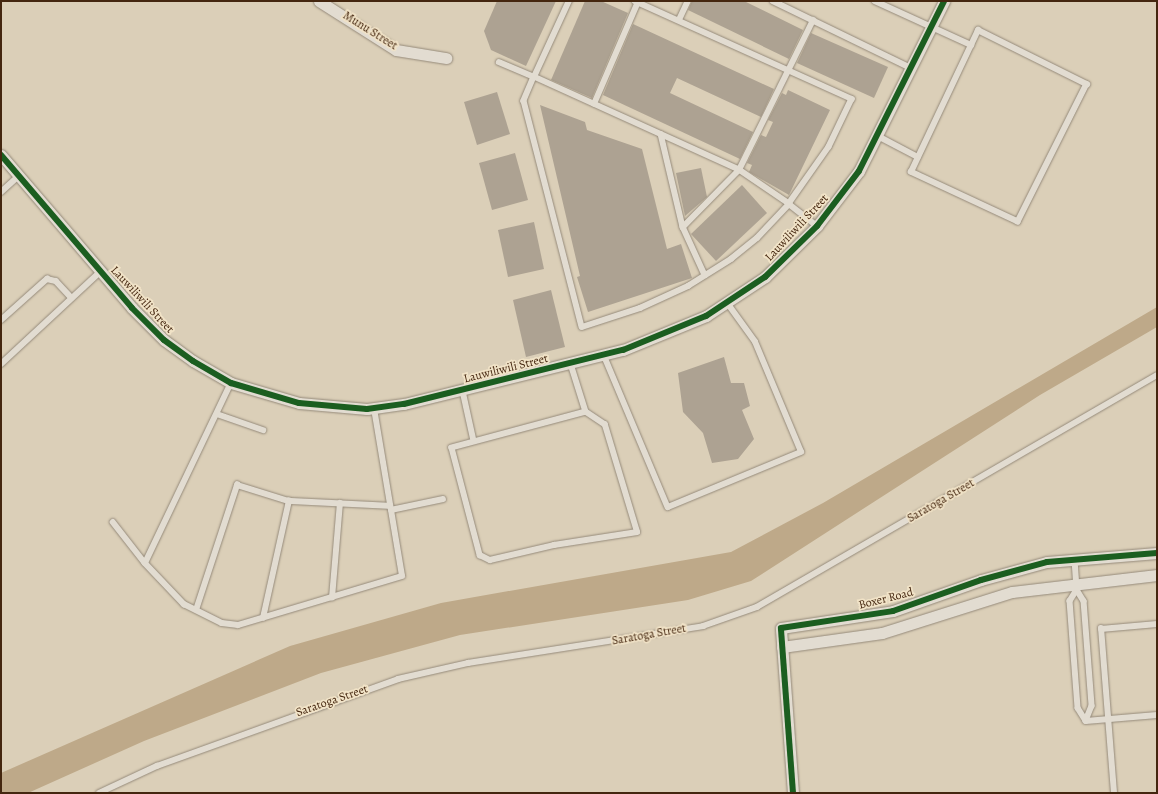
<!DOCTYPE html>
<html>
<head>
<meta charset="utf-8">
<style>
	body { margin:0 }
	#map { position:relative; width:1158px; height:794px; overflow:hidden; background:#dbcfb8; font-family:Alegreya,serif }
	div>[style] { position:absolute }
	.water>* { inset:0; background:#bea989 }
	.building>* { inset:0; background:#ada292 }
	.roads { filter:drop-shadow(0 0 1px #958a7a) drop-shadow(0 0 1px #958a7a) }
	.lane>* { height:5.5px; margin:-2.75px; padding:0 2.75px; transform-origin:2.75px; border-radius:2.75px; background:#e2dcd1 }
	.street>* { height:11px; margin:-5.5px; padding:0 5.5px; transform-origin:5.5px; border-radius:5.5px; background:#e2dcd1 }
	.cycleway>* { height:6px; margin:-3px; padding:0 3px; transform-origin:3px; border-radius:3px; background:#1b5e20 }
	span { translate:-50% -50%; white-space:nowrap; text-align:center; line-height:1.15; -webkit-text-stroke:3.5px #f1e3c7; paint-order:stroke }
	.street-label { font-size:12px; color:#44260f }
	.frame { position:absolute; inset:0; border:2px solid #44260f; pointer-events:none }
</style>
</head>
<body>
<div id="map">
	<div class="water">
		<div style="clip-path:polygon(1157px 307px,1157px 327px,1040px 395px,751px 581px,688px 600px,460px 635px,321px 673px,144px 741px,28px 793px,1px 793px,1px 773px,290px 646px,441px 603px,731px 552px,823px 503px)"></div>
	</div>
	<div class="building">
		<div style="clip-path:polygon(497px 1px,556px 1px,526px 66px,491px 50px,484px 31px)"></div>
		<div style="clip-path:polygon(585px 1px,601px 1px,628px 13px,592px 98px,551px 80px)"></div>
		<div style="clip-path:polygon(692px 1px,744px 1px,803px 30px,789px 59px,688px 10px)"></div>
		<div style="clip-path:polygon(633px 24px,774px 89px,761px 117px,677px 78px,670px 93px,753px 132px,740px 159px,603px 95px)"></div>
		<div style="clip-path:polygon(811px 33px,888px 67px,874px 98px,797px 63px)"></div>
		<div style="clip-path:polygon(788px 90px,830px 110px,789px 195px,749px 172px,752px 165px,747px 163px,761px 135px,766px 137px,773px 122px,768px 120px,782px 93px,786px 95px)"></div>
		<div style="clip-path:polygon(497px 92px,510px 134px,477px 145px,464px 102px)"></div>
		<div style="clip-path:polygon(540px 105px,585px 122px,587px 130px,642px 149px,667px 249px,681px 244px,692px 278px,588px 312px,577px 277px,580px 276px)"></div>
		<div style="clip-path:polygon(515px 153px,528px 200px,492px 210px,479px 163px)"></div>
		<div style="clip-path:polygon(701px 168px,707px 197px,685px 216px,676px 173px)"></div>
		<div style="clip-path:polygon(742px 185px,767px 213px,716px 261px,691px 234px)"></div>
		<div style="clip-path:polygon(534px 222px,544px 269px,508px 277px,498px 230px)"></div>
		<div style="clip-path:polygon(551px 290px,565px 347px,526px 357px,513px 300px)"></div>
		<div style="clip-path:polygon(724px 357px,731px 383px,744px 383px,750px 406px,742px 410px,754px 439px,738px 459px,712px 463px,703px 433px,683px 412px,678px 373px)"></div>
	</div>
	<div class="roads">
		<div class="lane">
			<div style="left:635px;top:1px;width:238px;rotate:24.3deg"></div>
			<div style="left:852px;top:99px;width:53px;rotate:115.6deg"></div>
			<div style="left:829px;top:147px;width:70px;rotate:125.1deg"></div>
			<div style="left:789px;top:204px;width:36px;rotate:38deg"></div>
			<div style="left:773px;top:1px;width:153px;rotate:25.9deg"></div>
			<div style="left:875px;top:1px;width:106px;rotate:24.6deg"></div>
			<div style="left:679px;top:20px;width:21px;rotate:-65deg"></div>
			<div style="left:978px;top:30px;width:122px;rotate:26.4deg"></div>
			<div style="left:1087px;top:84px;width:154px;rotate:116.6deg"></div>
			<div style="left:1018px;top:222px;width:118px;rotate:-155deg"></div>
			<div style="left:911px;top:172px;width:157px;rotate:-64.7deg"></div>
			<div style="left:499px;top:62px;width:38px;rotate:23deg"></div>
			<div style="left:534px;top:77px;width:26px;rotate:113deg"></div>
			<div style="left:524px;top:101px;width:233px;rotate:75.6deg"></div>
			<div style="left:582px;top:327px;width:61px;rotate:-18.1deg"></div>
			<div style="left:640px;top:308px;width:53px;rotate:-24.6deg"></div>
			<div style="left:688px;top:286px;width:51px;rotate:-32.1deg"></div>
			<div style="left:731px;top:259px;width:33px;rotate:-39deg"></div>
			<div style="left:757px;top:238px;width:47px;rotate:-46.7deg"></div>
			<div style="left:789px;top:204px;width:60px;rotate:-145.8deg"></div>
			<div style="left:739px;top:170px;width:225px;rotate:-155.6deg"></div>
			<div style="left:534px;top:77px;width:84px;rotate:-65.3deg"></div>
			<div style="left:594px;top:104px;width:111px;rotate:-66.7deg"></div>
			<div style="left:661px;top:134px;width:96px;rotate:76.7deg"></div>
			<div style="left:683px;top:227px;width:80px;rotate:-45.5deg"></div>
			<div style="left:739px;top:170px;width:167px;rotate:-63.7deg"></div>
			<div style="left:878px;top:136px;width:45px;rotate:27.7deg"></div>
			<div style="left:1px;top:192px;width:24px;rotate:-42deg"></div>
			<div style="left:683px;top:227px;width:53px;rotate:65.4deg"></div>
			<div style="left:1px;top:320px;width:62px;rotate:-41.7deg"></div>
			<div style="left:47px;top:279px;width:9px;rotate:13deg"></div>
			<div style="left:56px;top:281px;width:23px;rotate:47deg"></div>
			<div style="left:604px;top:355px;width:165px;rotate:67.2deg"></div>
			<div style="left:668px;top:507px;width:144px;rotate:-22.5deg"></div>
			<div style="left:801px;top:452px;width:119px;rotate:-112.7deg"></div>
			<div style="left:755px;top:342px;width:48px;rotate:-125.7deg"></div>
			<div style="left:1px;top:364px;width:135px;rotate:-42.9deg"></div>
			<div style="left:571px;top:364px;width:50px;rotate:72.6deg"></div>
			<div style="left:586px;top:412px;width:139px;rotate:165deg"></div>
			<div style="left:452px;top:448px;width:111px;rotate:75.3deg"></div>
			<div style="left:480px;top:555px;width:11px;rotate:27deg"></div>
			<div style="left:490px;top:560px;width:66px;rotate:-13.2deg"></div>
			<div style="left:554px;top:545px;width:84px;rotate:-8.9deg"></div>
			<div style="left:637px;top:532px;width:112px;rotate:-106.7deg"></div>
			<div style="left:605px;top:425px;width:23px;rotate:-146deg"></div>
			<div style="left:463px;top:391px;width:51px;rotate:77.6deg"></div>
			<div style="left:217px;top:414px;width:49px;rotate:19.2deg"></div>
			<div style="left:391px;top:510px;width:53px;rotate:-11.9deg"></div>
			<div style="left:113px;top:522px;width:52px;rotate:52deg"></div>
			<div style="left:145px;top:563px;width:199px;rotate:-64.5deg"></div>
			<div style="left:1075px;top:560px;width:30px;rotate:86deg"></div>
			<div style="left:1077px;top:590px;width:13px;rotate:122deg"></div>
			<div style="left:1070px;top:601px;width:107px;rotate:85.7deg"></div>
			<div style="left:1078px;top:708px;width:15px;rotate:58deg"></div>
			<div style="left:145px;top:563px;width:57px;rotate:46.4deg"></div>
			<div style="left:184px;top:604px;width:42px;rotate:26.6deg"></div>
			<div style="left:222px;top:623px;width:16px;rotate:7deg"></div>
			<div style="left:238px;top:625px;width:171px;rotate:-16.6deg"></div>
			<div style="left:402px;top:576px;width:170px;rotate:-99.5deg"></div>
			<div style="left:1077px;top:590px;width:13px;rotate:58deg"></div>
			<div style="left:1084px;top:601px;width:105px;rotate:85.6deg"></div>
			<div style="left:1092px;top:706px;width:16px;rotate:112deg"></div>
			<div style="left:332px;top:598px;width:95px;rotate:-85.2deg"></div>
			<div style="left:196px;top:610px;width:132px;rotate:-71.8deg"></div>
			<div style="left:237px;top:485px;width:54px;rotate:17.1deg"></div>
			<div style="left:263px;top:618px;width:120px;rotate:-77.5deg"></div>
			<div style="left:289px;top:501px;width:101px;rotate:2.8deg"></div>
			<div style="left:1086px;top:721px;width:71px;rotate:-4.8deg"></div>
			<div style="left:99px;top:793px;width:64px;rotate:-25deg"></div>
			<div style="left:157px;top:766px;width:256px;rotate:-19.8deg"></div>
			<div style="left:398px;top:679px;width:72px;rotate:-12.9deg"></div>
			<div style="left:468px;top:663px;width:238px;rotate:-8.9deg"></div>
			<div style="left:703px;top:626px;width:57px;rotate:-19.4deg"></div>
			<div style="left:757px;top:607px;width:462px;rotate:-30.1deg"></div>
			<div style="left:1114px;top:793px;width:165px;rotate:-94.5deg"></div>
			<div style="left:1101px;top:629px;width:56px;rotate:-5.1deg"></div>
		</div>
		<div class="street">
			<div style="left:319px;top:1px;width:91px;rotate:32.5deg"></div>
			<div style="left:396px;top:50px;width:51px;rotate:9.1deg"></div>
			<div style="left:1px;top:155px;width:201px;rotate:49.4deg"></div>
			<div style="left:132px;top:308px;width:45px;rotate:45deg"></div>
			<div style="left:164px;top:340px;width:36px;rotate:36deg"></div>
			<div style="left:193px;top:361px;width:44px;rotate:30.1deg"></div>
			<div style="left:231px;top:383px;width:71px;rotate:16.4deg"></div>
			<div style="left:299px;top:403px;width:68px;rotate:5deg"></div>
			<div style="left:367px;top:409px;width:37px;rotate:-8deg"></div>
			<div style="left:404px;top:404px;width:226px;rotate:-13.9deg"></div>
			<div style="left:623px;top:350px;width:90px;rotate:-22.3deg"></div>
			<div style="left:706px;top:316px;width:71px;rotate:-33.5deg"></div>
			<div style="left:765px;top:277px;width:73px;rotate:-44.4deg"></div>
			<div style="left:817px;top:226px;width:69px;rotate:-52.6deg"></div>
			<div style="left:859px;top:171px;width:190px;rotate:-63.4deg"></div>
			<div style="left:782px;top:647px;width:101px;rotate:-8deg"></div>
			<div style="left:882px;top:633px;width:136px;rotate:-17.5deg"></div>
			<div style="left:1012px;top:592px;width:146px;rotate:-6.7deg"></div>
			<div style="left:793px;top:793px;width:165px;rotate:-94.2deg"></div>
			<div style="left:781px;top:628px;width:113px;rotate:-8.6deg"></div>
			<div style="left:893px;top:611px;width:93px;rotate:-19.4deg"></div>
			<div style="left:981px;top:580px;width:68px;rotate:-15.3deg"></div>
			<div style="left:1047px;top:562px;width:110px;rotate:-4.7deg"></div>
		</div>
	</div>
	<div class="cycleway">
		<div style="left:1px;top:155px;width:201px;rotate:49.4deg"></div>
		<div style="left:132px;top:308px;width:45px;rotate:45deg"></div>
		<div style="left:164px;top:340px;width:36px;rotate:36deg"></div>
		<div style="left:193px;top:361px;width:44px;rotate:30.1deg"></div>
		<div style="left:231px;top:383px;width:71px;rotate:16.4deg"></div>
		<div style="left:299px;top:403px;width:68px;rotate:5deg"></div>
		<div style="left:367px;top:409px;width:37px;rotate:-8deg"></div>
		<div style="left:404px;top:404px;width:226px;rotate:-13.9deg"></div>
		<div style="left:623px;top:350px;width:90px;rotate:-22.3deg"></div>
		<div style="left:706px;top:316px;width:71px;rotate:-33.5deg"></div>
		<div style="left:765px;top:277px;width:73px;rotate:-44.4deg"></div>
		<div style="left:817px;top:226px;width:69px;rotate:-52.6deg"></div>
		<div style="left:859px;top:171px;width:190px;rotate:-63.4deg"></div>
		<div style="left:793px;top:793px;width:165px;rotate:-94.2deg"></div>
		<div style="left:781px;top:628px;width:113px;rotate:-8.6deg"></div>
		<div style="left:893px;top:611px;width:93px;rotate:-19.4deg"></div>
		<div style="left:981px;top:580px;width:68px;rotate:-15.3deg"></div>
		<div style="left:1047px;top:562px;width:110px;rotate:-4.7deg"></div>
	</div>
	<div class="street-label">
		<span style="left:370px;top:31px;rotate:32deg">Munu Street</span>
		<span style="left:797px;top:228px;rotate:-47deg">Lauwiliwili Street</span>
		<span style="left:142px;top:300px;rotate:47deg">Lauwiliwili Street</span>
		<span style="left:506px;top:369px;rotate:-14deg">Lauwiliwili Street</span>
		<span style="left:941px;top:501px;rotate:-30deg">Saratoga Street</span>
		<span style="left:886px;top:599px;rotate:-14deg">Boxer Road</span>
		<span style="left:649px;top:635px;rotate:-10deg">Saratoga Street</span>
		<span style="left:332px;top:701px;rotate:-19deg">Saratoga Street</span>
	</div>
	<div class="frame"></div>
</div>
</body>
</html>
